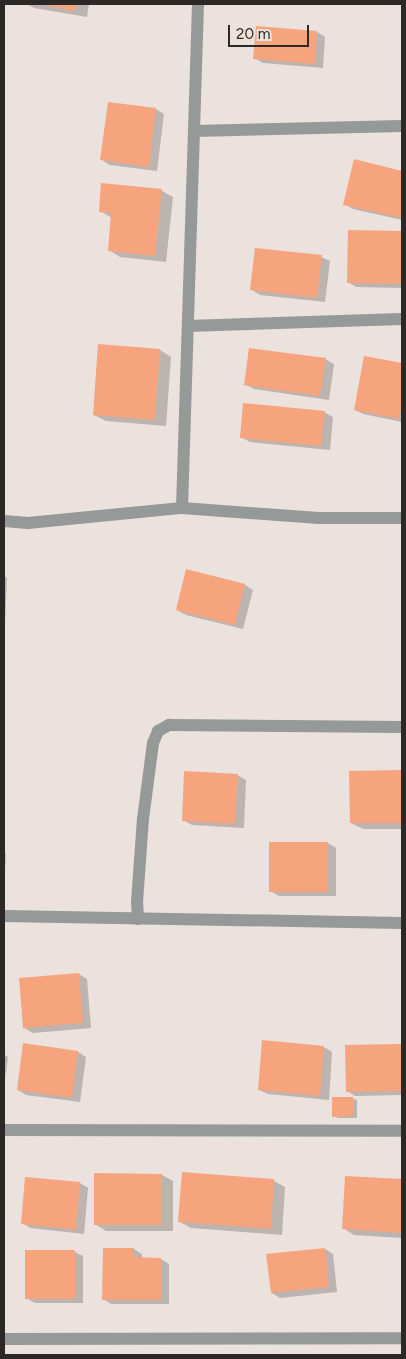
<!DOCTYPE html>
<html>
<head>
<meta charset="utf-8">
<style>
	body { margin:0 }
	#map { position:relative; width:406px; height:1359px; overflow:hidden; background:#ebe1dd; font-family:Figtree,sans-serif }
	div>[style] { position:absolute }
	.shadow>* { inset:0; background:#0003 }
	.building>* { inset:0; background:#f6a47d }
	.street>* { height:12px; margin:-6px; padding:0 6px; transform-origin:6px; border-radius:6px; background:#959997 }
	span { translate:-50% -50%; white-space:nowrap; text-align:center; line-height:1.15; -webkit-text-stroke:4px #ebe1dd; paint-order:stroke }
	.frame { position:absolute; inset:0; border:5px solid #2c2826; pointer-events:none }
	.scale { position:absolute; left:228px; top:25px; width:81px; height:22px; box-sizing:border-box; border:2px solid #2c2826; border-top:0; padding-left:6px; font-size:15px; line-height:18px; white-space:nowrap; color:#2c2826; -webkit-text-stroke:4px #ebe1dd; paint-order:stroke }
</style>
</head>
<body>
<div id="map">
	<div class="shadow">
		<div style="clip-path:polygon(27px 4px,89px 4px,87px 17px,34px 8px)"></div>
		<div style="clip-path:polygon(116px 4px,171px 4px,171px 5px,119px 5px)"></div>
		<div style="clip-path:polygon(317px 32px,325px 37px,323px 68px,263px 63px,254px 58px)"></div>
		<div style="clip-path:polygon(156px 109px,164px 114px,157px 171px,110px 165px,102px 160px)"></div>
		<div style="clip-path:polygon(355px 161px,402px 172px,402px 220px,353px 209px,345px 204px)"></div>
		<div style="clip-path:polygon(162px 191px,173px 197px,166px 262px,120px 257px,109px 250px,112px 218px,100px 211px)"></div>
		<div style="clip-path:polygon(350px 231px,402px 233px,402px 288px,356px 287px,348px 282px)"></div>
		<div style="clip-path:polygon(321px 257px,330px 261px,325px 302px,260px 295px,252px 290px)"></div>
		<div style="clip-path:polygon(160px 350px,171px 357px,166px 426px,106px 421px,94px 415px)"></div>
		<div style="clip-path:polygon(365px 357px,402px 365px,402px 422px,363px 414px,355px 410px)"></div>
		<div style="clip-path:polygon(325px 359px,334px 364px,329px 400px,254px 389px,245px 384px)"></div>
		<div style="clip-path:polygon(324px 412px,333px 417px,330px 450px,250px 442px,241px 437px)"></div>
		<div style="clip-path:polygon(4px 576px,7px 578px,5px 624px,4px 624px)"></div>
		<div style="clip-path:polygon(245px 585px,253px 590px,243px 629px,186px 615px,177px 610px)"></div>
		<div style="clip-path:polygon(351px 772px,402px 772px,402px 829px,363px 829px,351px 823px)"></div>
		<div style="clip-path:polygon(237px 775px,246px 780px,244px 828px,192px 825px,183px 820px)"></div>
		<div style="clip-path:polygon(328px 843px,336px 848px,336px 896px,279px 896px,270px 891px)"></div>
		<div style="clip-path:polygon(4px 853px,6px 854px,4px 881px)"></div>
		<div style="clip-path:polygon(79px 974px,87px 979px,91px 1028px,33px 1033px,24px 1028px)"></div>
		<div style="clip-path:polygon(263px 1042px,324px 1047px,332px 1052px,329px 1100px,268px 1094px,259px 1090px)"></div>
		<div style="clip-path:polygon(24px 1044px,78px 1052px,86px 1057px,80px 1102px,26px 1095px,18px 1090px)"></div>
		<div style="clip-path:polygon(402px 1045px,402px 1095px,355px 1096px,347px 1091px,346px 1046px)"></div>
		<div style="clip-path:polygon(4px 1055px,8px 1057px,4px 1086px)"></div>
		<div style="clip-path:polygon(352px 1098px,357px 1100px,357px 1118px,338px 1118px,334px 1116px)"></div>
		<div style="clip-path:polygon(183px 1173px,274px 1181px,285px 1187px,282px 1235px,191px 1228px,180px 1222px)"></div>
		<div style="clip-path:polygon(162px 1175px,173px 1181px,173px 1231px,106px 1231px,95px 1224px)"></div>
		<div style="clip-path:polygon(346px 1177px,402px 1180px,402px 1238px,354px 1235px,343px 1228px)"></div>
		<div style="clip-path:polygon(26px 1178px,80px 1183px,88px 1188px,84px 1234px,30px 1228px,22px 1223px)"></div>
		<div style="clip-path:polygon(134px 1249px,142px 1254px,142px 1259px,161px 1259px,169px 1264px,169px 1304px,111px 1304px,103px 1299px)"></div>
		<div style="clip-path:polygon(325px 1249px,333px 1254px,337px 1292px,280px 1298px,272px 1293px)"></div>
		<div style="clip-path:polygon(75px 1252px,83px 1256px,83px 1303px,35px 1303px,26px 1298px)"></div>
	</div>
	<div class="building">
		<div style="clip-path:polygon(39px 4px,77px 4px,75px 11px)"></div>
		<div style="clip-path:polygon(256px 26px,317px 31px,315px 64px,253px 59px)"></div>
		<div style="clip-path:polygon(108px 102px,156px 108px,149px 167px,100px 160px)"></div>
		<div style="clip-path:polygon(354px 159px,402px 171px,402px 218px,343px 205px)"></div>
		<div style="clip-path:polygon(101px 183px,162px 189px,155px 256px,108px 251px,111px 213px,99px 212px)"></div>
		<div style="clip-path:polygon(348px 230px,402px 231px,402px 284px,347px 283px)"></div>
		<div style="clip-path:polygon(255px 248px,322px 255px,317px 298px,250px 290px)"></div>
		<div style="clip-path:polygon(98px 344px,160px 349px,155px 420px,93px 415px)"></div>
		<div style="clip-path:polygon(249px 348px,326px 358px,320px 396px,244px 385px)"></div>
		<div style="clip-path:polygon(364px 356px,402px 363px,402px 404px,399px 419px,354px 410px)"></div>
		<div style="clip-path:polygon(243px 403px,325px 411px,321px 446px,240px 438px)"></div>
		<div style="clip-path:polygon(186px 569px,245px 584px,235px 625px,176px 610px)"></div>
		<div style="clip-path:polygon(402px 770px,402px 823px,350px 823px,349px 771px)"></div>
		<div style="clip-path:polygon(184px 771px,238px 774px,235px 824px,182px 821px)"></div>
		<div style="clip-path:polygon(269px 842px,328px 842px,328px 892px,269px 892px)"></div>
		<div style="clip-path:polygon(79px 973px,83px 1023px,23px 1028px,19px 978px)"></div>
		<div style="clip-path:polygon(262px 1040px,324px 1046px,320px 1096px,258px 1090px)"></div>
		<div style="clip-path:polygon(23px 1043px,78px 1051px,72px 1098px,17px 1090px)"></div>
		<div style="clip-path:polygon(402px 1044px,402px 1091px,346px 1092px,345px 1045px)"></div>
		<div style="clip-path:polygon(332px 1097px,353px 1097px,353px 1116px,332px 1117px)"></div>
		<div style="clip-path:polygon(182px 1172px,274px 1179px,271px 1229px,178px 1222px)"></div>
		<div style="clip-path:polygon(94px 1173px,162px 1174px,162px 1225px,94px 1225px)"></div>
		<div style="clip-path:polygon(345px 1176px,402px 1179px,402px 1233px,342px 1229px)"></div>
		<div style="clip-path:polygon(25px 1177px,80px 1182px,76px 1230px,21px 1224px)"></div>
		<div style="clip-path:polygon(103px 1248px,134px 1248px,134px 1257px,161px 1258px,161px 1300px,102px 1300px)"></div>
		<div style="clip-path:polygon(325px 1248px,329px 1287px,271px 1293px,266px 1254px)"></div>
		<div style="clip-path:polygon(25px 1250px,75px 1250px,75px 1299px,25px 1299px)"></div>
	</div>
	<div class="street">
		<div style="left:194px;top:131px;width:208px;rotate:-1.4deg"></div>
		<div style="left:188px;top:326px;width:214px;rotate:-1.9deg"></div>
		<div style="left:182px;top:508px;width:504px;rotate:-88.18deg"></div>
		<div style="left:4px;top:521px;width:24px;rotate:5deg"></div>
		<div style="left:28px;top:523px;width:155px;rotate:-5.6deg"></div>
		<div style="left:182px;top:508px;width:137px;rotate:4.2deg"></div>
		<div style="left:319px;top:518px;width:83px"></div>
		<div style="left:4px;top:916px;width:398px;rotate:1deg"></div>
		<div style="left:138px;top:919px;width:17px;rotate:-93deg"></div>
		<div style="left:137px;top:902px;width:83px;rotate:-85.9deg"></div>
		<div style="left:143px;top:819px;width:77px;rotate:-82.5deg"></div>
		<div style="left:153px;top:743px;width:13px;rotate:-67deg"></div>
		<div style="left:158px;top:731px;width:13px;rotate:-29deg"></div>
		<div style="left:169px;top:725px;width:233px;rotate:0.5deg"></div>
		<div style="left:4px;top:1130px;width:398px;rotate:0.1deg"></div>
		<div style="left:4px;top:1339px;width:398px;rotate:-0.1deg"></div>
	</div>
	<div class="frame"></div>
	<div class="scale">20 m</div>
</div>
</body>
</html>
